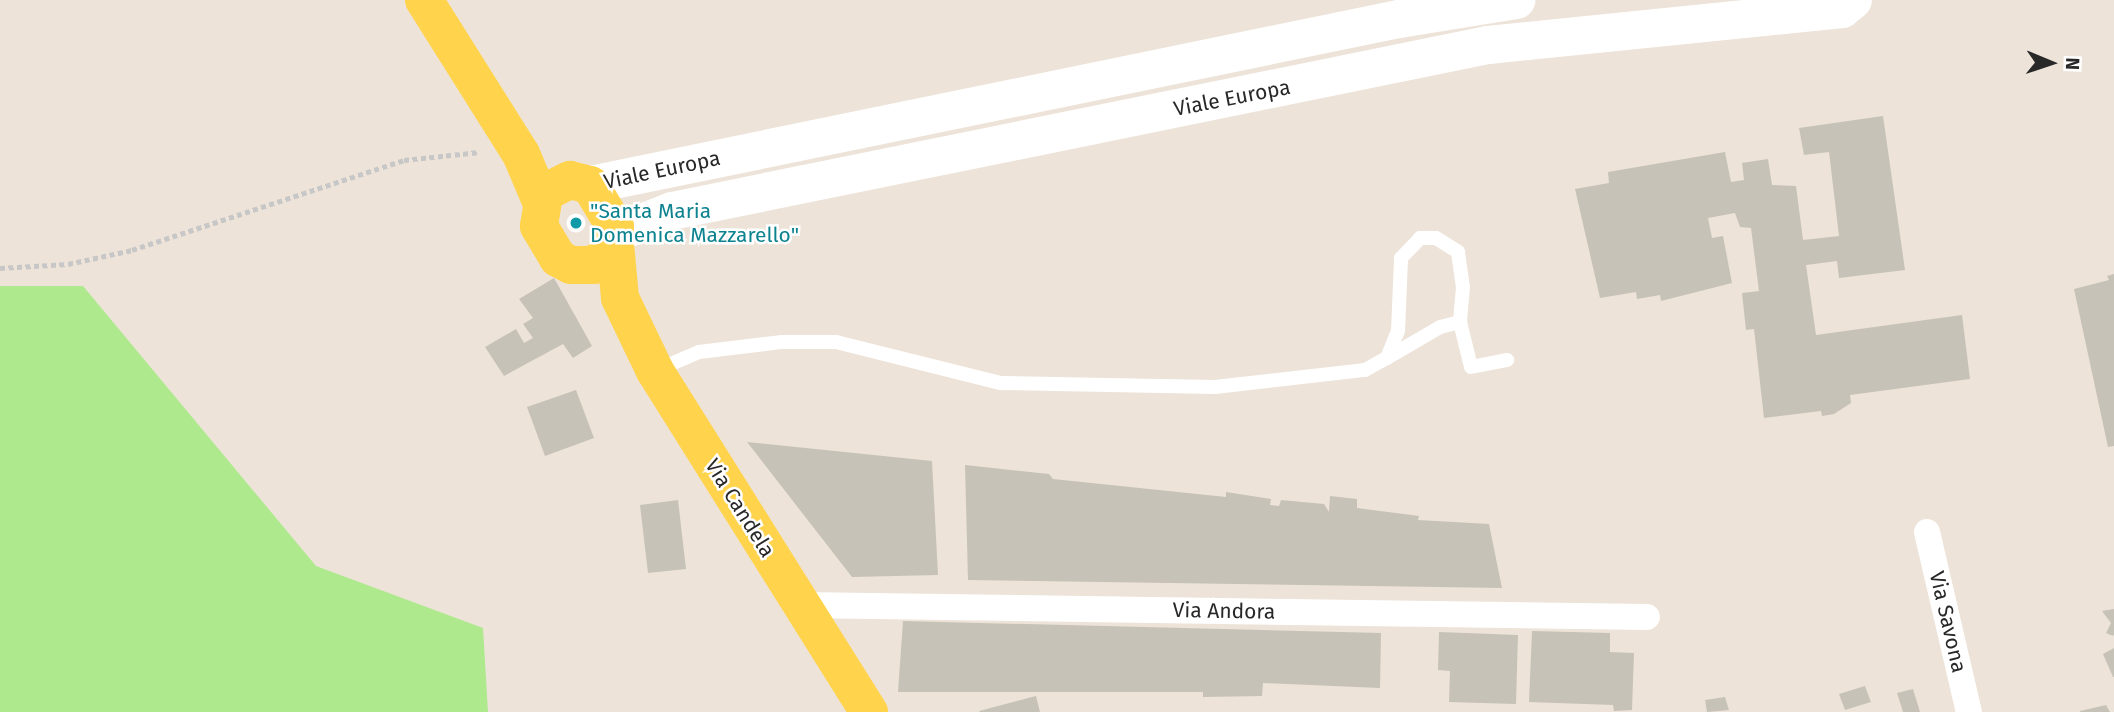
<!DOCTYPE html>
<html>
<head>
<meta charset="utf-8">
<style>
	body { margin:0 }
	#map { position:relative; width:2114px; height:712px; overflow:hidden; background:#ede3d8; font-family:"Fira Sans",sans-serif }
	div>[style] { position:absolute }
	.green>* { inset:0; background:#aee98e }
	.building>* { inset:0; background:#c6c2b7 }
	.path>* { height:4.5px; margin-top:-2.25px; transform-origin:0; background:repeating-linear-gradient(90deg,#c7c7c7 0 5px,transparent 0 8.5px) }
	.lane>* { height:14px; margin:-7px; padding:0 7px; transform-origin:7px; border-radius:7px; background:#fff }
	.street>* { height:26px; margin:-13px; padding:0 13px; transform-origin:13px; border-radius:13px; background:#fff }
	.secondary>* { height:38px; margin:-19px; padding:0 19px; transform-origin:19px; border-radius:19px; background:#fff }
	.primary>* { height:38px; margin:-19px; padding:0 19px; transform-origin:19px; border-radius:19px; background:#ffd34b }
	.dots>* { width:19px; height:19px; translate:-50% -50%; box-sizing:border-box; border:4px solid #fff; border-radius:50% }
	span { translate:-50% -50%; white-space:nowrap; text-align:center; line-height:1.15; -webkit-text-stroke:5px #fff; paint-order:stroke }
	.street-label { font-size:21px; color:#282828 }
	.culture-label { font-size:21px; color:#0d838f }
	.left { translate:0 -50%; text-align:left }
	.north { position:absolute; left:2016px; top:28px; width:70px; height:70px; -webkit-text-stroke:5px #fff; paint-order:stroke; rotate:92deg; font-size:19px; font-weight:700; line-height:28px; text-align:center; color:#282828 }
	.north::after { content:''; display:block; margin:auto; width:24px; height:32px; background:#282828; clip-path:polygon(50% 0,100% 100%,50% 72%,0 100%) }
</style>
</head>
<body>
<div id="map">
	<div class="green">
		<div style="clip-path:polygon(0 286px,83px 286px,316px 566px,483px 628px,488px 712px,0 712px)"></div>
	</div>
	<div class="building">
		<div style="clip-path:polygon(1883px 116px,1905px 270px,1839px 278px,1837px 261px,1806px 265px,1816px 335px,1962px 315px,1970px 379px,1850px 395px,1851px 403px,1834px 414px,1822px 416px,1821px 411px,1764px 418px,1754px 329px,1746px 330px,1742px 293px,1759px 291px,1751px 228px,1740px 227px,1735px 213px,1708px 218px,1712px 238px,1723px 236px,1732px 283px,1661px 301px,1660px 295px,1637px 299px,1636px 292px,1600px 298px,1575px 189px,1609px 183px,1608px 172px,1725px 152px,1731px 182px,1744px 180px,1742px 163px,1768px 159px,1772px 185px,1796px 186px,1803px 240px,1839px 236px,1829px 152px,1804px 155px,1799px 128px)"></div>
		<div style="clip-path:polygon(2114px 274px,2114px 446px,2108px 447px,2074px 289px,2109px 280px,2107px 276px)"></div>
		<div style="clip-path:polygon(554px 278px,592px 346px,573px 358px,563px 344px,504px 376px,485px 347px,516px 329px,524px 343px,533px 338px,523px 324px,533px 318px,519px 299px)"></div>
		<div style="clip-path:polygon(576px 390px,594px 438px,545px 456px,527px 407px)"></div>
		<div style="clip-path:polygon(747px 442px,932px 461px,938px 575px,852px 577px)"></div>
		<div style="clip-path:polygon(965px 465px,1049px 474px,1053px 479px,1226px 497px,1226px 492px,1271px 499px,1270px 505px,1279px 506px,1281px 500px,1324px 504px,1329px 512px,1330px 496px,1357px 499px,1357px 508px,1419px 516px,1418px 520px,1489px 524px,1502px 588px,968px 580px)"></div>
		<div style="clip-path:polygon(678px 500px,686px 569px,648px 573px,640px 505px)"></div>
		<div style="clip-path:polygon(2114px 609px,2114px 634px,2113px 636px,2106px 633px,2111px 623px,2102px 611px)"></div>
		<div style="clip-path:polygon(903px 621px,1381px 633px,1380px 688px,1263px 683px,1262px 696px,1203px 697px,1203px 692px,898px 692px)"></div>
		<div style="clip-path:polygon(1532px 631px,1610px 633px,1610px 652px,1634px 653px,1632px 710px,1614px 711px,1613px 705px,1529px 702px)"></div>
		<div style="clip-path:polygon(1439px 632px,1518px 635px,1516px 704px,1449px 702px,1450px 671px,1438px 670px)"></div>
		<div style="clip-path:polygon(2114px 648px,2114px 677px,2113px 677px,2103px 654px)"></div>
		<div style="clip-path:polygon(1865px 686px,1871px 702px,1845px 710px,1839px 694px)"></div>
		<div style="clip-path:polygon(1913px 689px,1920px 712px,1903px 712px,1897px 693px)"></div>
		<div style="clip-path:polygon(1036px 696px,1040px 712px,980px 712px,979px 711px)"></div>
		<div style="clip-path:polygon(1725px 697px,1729px 710px,1707px 712px,1705px 700px)"></div>
		<div style="clip-path:polygon(2106px 705px,2110px 712px,2080px 712px,2080px 711px)"></div>
	</div>
	<div class="path">
		<div style="left:0;top:268px;width:68px;rotate:-3.4deg"></div>
		<div style="left:68px;top:264px;width:66px;rotate:-12.3deg"></div>
		<div style="left:132px;top:250px;width:287px;rotate:-18.3deg"></div>
		<div style="left:404px;top:160px;width:76px;rotate:-6deg"></div>
	</div>
	<div class="lane">
		<div style="left:1387px;top:358px;width:61px;rotate:-30.3deg"></div>
		<div style="left:1440px;top:327px;width:21px;rotate:-14deg"></div>
		<div style="left:657px;top:370px;width:46px;rotate:-23.2deg"></div>
		<div style="left:699px;top:352px;width:84px;rotate:-6.9deg"></div>
		<div style="left:782px;top:342px;width:54px"></div>
		<div style="left:836px;top:342px;width:170px;rotate:14deg"></div>
		<div style="left:1001px;top:383px;width:214px;rotate:1.1deg"></div>
		<div style="left:1215px;top:387px;width:151px;rotate:-6.5deg"></div>
		<div style="left:1365px;top:370px;width:25px;rotate:-29deg"></div>
		<div style="left:1387px;top:358px;width:29px;rotate:-68deg"></div>
		<div style="left:1398px;top:331px;width:73px;rotate:-87.6deg"></div>
		<div style="left:1401px;top:258px;width:28px;rotate:-46deg"></div>
		<div style="left:1420px;top:238px;width:16px"></div>
		<div style="left:1436px;top:238px;width:26px;rotate:32deg"></div>
		<div style="left:1458px;top:252px;width:35px;rotate:82deg"></div>
		<div style="left:1463px;top:287px;width:35px;rotate:95deg"></div>
		<div style="left:1460px;top:322px;width:46px;rotate:76.3deg"></div>
		<div style="left:1471px;top:367px;width:37px;rotate:-11deg"></div>
	</div>
	<div class="street">
		<div style="left:1927px;top:532px;width:185px;rotate:76.9deg"></div>
		<div style="left:800px;top:605px;width:847px;rotate:0.81deg"></div>
	</div>
	<div class="secondary">
		<div style="left:590px;top:185px;width:826px;rotate:-11.6deg"></div>
		<div style="left:1399px;top:19px;width:119px;rotate:-9.2deg"></div>
		<div style="left:616px;top:233px;width:60px;rotate:-21.4deg"></div>
		<div style="left:672px;top:211px;width:833px;rotate:-11.5deg"></div>
		<div style="left:1488px;top:45px;width:356px;rotate:-5.8deg"></div>
		<div style="left:1842px;top:9px;width:14px;rotate:-39deg"></div>
	</div>
	<div class="primary">
		<div style="left:424px;top:0;width:182px;rotate:57.8deg"></div>
		<div style="left:521px;top:154px;width:49px;rotate:67.1deg"></div>
		<div style="left:570px;top:180px;width:21px;rotate:14deg"></div>
		<div style="left:590px;top:185px;width:49px;rotate:59.2deg"></div>
		<div style="left:615px;top:227px;width:23px;rotate:97deg"></div>
		<div style="left:612px;top:250px;width:23px;rotate:140deg"></div>
		<div style="left:594px;top:265px;width:23px;rotate:180deg"></div>
		<div style="left:571px;top:265px;width:15px;rotate:-152deg"></div>
		<div style="left:558px;top:258px;width:37px;rotate:-121deg"></div>
		<div style="left:539px;top:226px;width:33px;rotate:-81deg"></div>
		<div style="left:544px;top:193px;width:29px;rotate:-27deg"></div>
		<div style="left:615px;top:244px;width:54px;rotate:84.7deg"></div>
		<div style="left:620px;top:298px;width:81px;rotate:64.4deg"></div>
		<div style="left:655px;top:371px;width:403px;rotate:57.9deg"></div>
	</div>
	<div class="dots">
		<div style="left:576px;top:223px;background:#0f9aa8"></div>
	</div>
	<div class="street-label">
		<span style="left:1232px;top:98px;rotate:-11deg">Viale Europa</span>
		<span style="left:662px;top:170px;rotate:-12deg">Viale Europa</span>
		<span style="left:740px;top:508px;rotate:58deg">Via Candela</span>
		<span style="left:1224px;top:611px;rotate:1deg">Via Andora</span>
		<span style="left:1948px;top:622px;rotate:77deg">Via Savona</span>
	</div>
	<div class="culture-label">
		<span class="left" style="left:590px;top:223px">"Santa Maria<br>Domenica Mazzarello"</span>
	</div>
	<div class="north">N</div>
</div>
</body>
</html>
